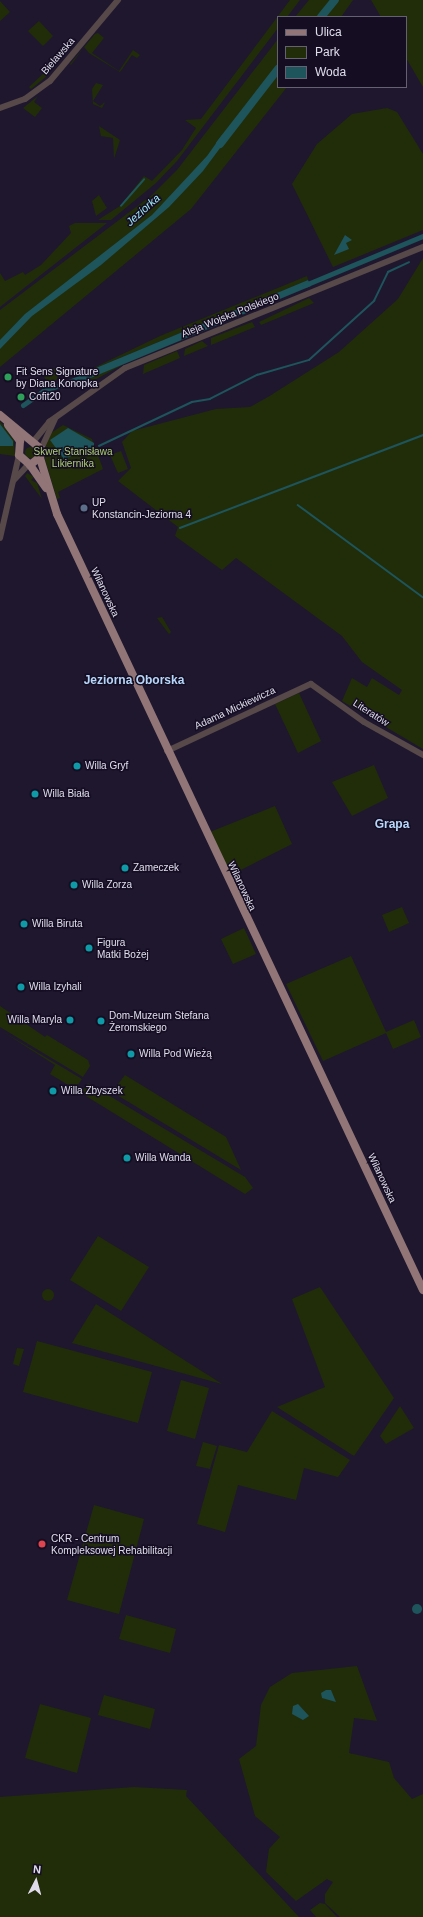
<!DOCTYPE html>
<html>
<head>
<meta charset="utf-8">
<style>
	body { margin:0 }
	#map { position:relative; width:423px; height:1917px; overflow:hidden; background:#1e172e; font-family:Helvetica,sans-serif }
	div>[style] { position:absolute }
	.green>* { inset:0; background:#212d08 }
	.round { border-radius:50% }
	.water>* { inset:0; background:#1e545c }
	.stream>* { height:1.5px; margin:-0.75px; padding:0 0.75px; transform-origin:0.75px; border-radius:0.75px; background:#1e545c }
	.canal>* { height:5px; margin:-2.5px; padding:0 2.5px; transform-origin:2.5px; border-radius:2.5px; background:#1e545c }
	.river>* { height:8px; margin:-4px; padding:0 4px; transform-origin:4px; border-radius:4px; background:#1e545c }
	.minor>* { height:6px; margin:-3px; padding:0 3px; transform-origin:3px; border-radius:3px; background:#574849 }
	.major>* { height:8px; margin:-4px; padding:0 4px; transform-origin:4px; border-radius:4px; background:#917577 }
	.dots>* { width:11px; height:11px; translate:-50% -50%; box-sizing:border-box; border:2px solid #150e23; border-radius:50% }
	span { translate:-50% -50%; white-space:nowrap; text-align:center; line-height:1.15; -webkit-text-stroke:3px #150e23; paint-order:stroke }
	.street-label { font-size:10px; color:#e0dcec }
	.poi-label { font-size:10px; color:#e0dcec }
	.left { translate:0 -50%; text-align:left }
	.right { translate:-100% -50%; text-align:right }
	.park-label { font-size:10px; color:#adce72 }
	.water-label { font-size:11px; color:#a0eaf6; font-style:italic }
	.quarter-label { font-size:12px; color:#b6d7fa; font-weight:700 }
	.legend { position:absolute; left:277px; top:16px; width:130px; height:72px; box-sizing:border-box; background:#150e23; border:1px solid #666073; margin:0; padding:5px 7px; list-style:none; font-size:12px; color:#e0dcec }
	.legend li { display:flex; align-items:center; gap:8px; height:20px }
	.legend b { width:20px; border:1px solid #666073 }
	.north { position:absolute; left:16px; top:1861px; width:40px; height:40px; -webkit-text-stroke:3px #150e23; paint-order:stroke; rotate:6deg; font-size:11px; font-weight:700; line-height:16px; text-align:center; color:#e0dcec }
	.north::after { content:''; display:block; margin:auto; width:14px; height:18px; background:#e0dcec; clip-path:polygon(50% 0,100% 100%,50% 72%,0 100%) }
</style>
</head>
<body>
<div id="map">
	<div class="green">
		<div style="clip-path:polygon(290px 0,300px 0,287px 17px,278px 17px,278px 28px,177px 161px,156px 183px,111px 220px,98px 220px,120px 206px,144px 176px,152px 181px,182px 150px,196px 128px,185px 120px,201px 119px)"></div>
		<div style="clip-path:polygon(309px 0,353px 0,341px 17px,295px 17px)"></div>
		<div style="clip-path:polygon(371px 0,423px 0,423px 87px,406px 58px,406px 17px,381px 17px)"></div>
		<div style="clip-path:polygon(0 1px,10px 12px,0 21px)"></div>
		<div style="clip-path:polygon(39px 21px,53px 36px,43px 46px,28px 31px)"></div>
		<div style="clip-path:polygon(98px 33px,104px 38px,92px 53px,119px 71px,133px 50px,140px 55px,137px 58px,132px 55px,120px 72px,89px 53px,84px 47px,71px 65px,70px 64px,95px 34px)"></div>
		<div style="clip-path:polygon(278px 39px,278px 87px,287px 87px,191px 209px,0 367px,0 310px,152px 195px,177px 170px)"></div>
		<div style="clip-path:polygon(44px 73px,47px 76px,31px 89px,29px 87px)"></div>
		<div style="clip-path:polygon(96px 83px,103px 85px,93px 101px,100px 106px,105px 102px,102px 108px,93px 104px,92px 89px)"></div>
		<div style="clip-path:polygon(38px 96px,34px 102px,42px 108px,35px 117px,23px 108px)"></div>
		<div style="clip-path:polygon(387px 108px,397px 112px,423px 154px,423px 230px,333px 267px,292px 184px,317px 144px,352px 114px)"></div>
		<div style="clip-path:polygon(99px 126px,120px 140px,114px 159px,113px 138px,101px 136px)"></div>
		<div style="clip-path:polygon(99px 195px,107px 208px,96px 216px,92px 201px)"></div>
		<div style="clip-path:polygon(75px 223px,107px 223px,0 307px,0 273px,5px 281px,23px 272px,25px 275px,41px 265px,71px 233px,69px 226px)"></div>
		<div style="clip-path:polygon(423px 258px,423px 749px,342px 701px,352px 678px,367px 687px,372px 678px,399px 695px,402px 690px,362px 662px,342px 636px,236px 558px,222px 570px,175px 536px,178px 527px,118px 481px,131px 468px,122px 442px,132px 431px,216px 409px,250px 407px,268px 397px,339px 352px,398px 299px)"></div>
		<div style="clip-path:polygon(307px 276px,308px 280px,79px 375px,160px 336px)"></div>
		<div style="clip-path:polygon(311px 286px,124px 364px,87px 384px,85px 380px)"></div>
		<div style="clip-path:polygon(309px 298px,314px 303px,261px 325px,259px 322px)"></div>
		<div style="clip-path:polygon(252px 322px,255px 327px,211px 345px,211px 338px)"></div>
		<div style="clip-path:polygon(202px 341px,208px 346px,184px 356px,185px 349px)"></div>
		<div style="clip-path:polygon(177px 351px,180px 358px,143px 374px,144px 365px)"></div>
		<div class="round" style="left:44px;top:368px;width:14px;height:14px"></div>
		<div style="clip-path:polygon(0 421px,14px 440px,15px 456px,0 454px)"></div>
		<div style="clip-path:polygon(63px 425px,92px 439px,103px 469px,58px 492px,60px 498px,57px 499px,45px 460px,46px 443px,51px 433px)"></div>
		<div class="round" style="left:24.5px;top:446.5px;width:11px;height:11px"></div>
		<div style="clip-path:polygon(121px 451px,128px 469px,118px 473px,110px 455px)"></div>
		<div style="clip-path:polygon(27px 473px,34px 477px,31px 480px,37px 483px,42px 499px,25px 476px)"></div>
		<div style="clip-path:polygon(162px 617px,171px 632px,169px 634px,157px 618px)"></div>
		<div style="clip-path:polygon(299px 693px,321px 741px,298px 753px,275px 704px)"></div>
		<div style="clip-path:polygon(374px 765px,388px 798px,352px 816px,332px 782px)"></div>
		<div style="clip-path:polygon(275px 806px,292px 844px,231px 875px,210px 832px)"></div>
		<div style="clip-path:polygon(402px 907px,409px 923px,389px 932px,382px 915px)"></div>
		<div style="clip-path:polygon(244px 928px,256px 954px,233px 964px,221px 939px)"></div>
		<div style="clip-path:polygon(351px 956px,386px 1032px,414px 1020px,421px 1037px,393px 1049px,386px 1033px,323px 1061px,286px 984px)"></div>
		<div style="clip-path:polygon(0 1006px,45px 1037px,47px 1035px,88px 1060px,90px 1066px,83px 1077px,0 1027px)"></div>
		<div style="clip-path:polygon(0 1030px,82px 1079px,75px 1089px,50px 1074px,55px 1065px)"></div>
		<div style="clip-path:polygon(125px 1075px,226px 1137px,241px 1170px,112px 1092px)"></div>
		<div style="clip-path:polygon(88px 1083px,245px 1177px,253px 1188px,245px 1194px,81px 1093px)"></div>
		<div style="clip-path:polygon(98px 1236px,149px 1267px,121px 1311px,70px 1280px)"></div>
		<div style="clip-path:polygon(320px 1287px,394px 1398px,354px 1456px,277px 1407px,325px 1387px,292px 1299px)"></div>
		<div class="round" style="left:42px;top:1289px;width:12px;height:12px"></div>
		<div style="clip-path:polygon(96px 1304px,222px 1384px,72px 1343px)"></div>
		<div style="clip-path:polygon(37px 1341px,152px 1372px,138px 1423px,23px 1392px)"></div>
		<div style="clip-path:polygon(17px 1348px,24px 1349px,19px 1366px,13px 1364px)"></div>
		<div style="clip-path:polygon(181px 1380px,209px 1388px,195px 1439px,167px 1431px)"></div>
		<div style="clip-path:polygon(400px 1406px,414px 1428px,386px 1444px,380px 1436px)"></div>
		<div style="clip-path:polygon(272px 1411px,350px 1460px,338px 1477px,304px 1468px,296px 1500px,238px 1485px,225px 1532px,197px 1524px,219px 1445px,247px 1452px)"></div>
		<div style="clip-path:polygon(203px 1442px,217px 1446px,210px 1469px,196px 1466px)"></div>
		<div style="clip-path:polygon(94px 1505px,144px 1519px,119px 1614px,67px 1600px)"></div>
		<div style="clip-path:polygon(126px 1615px,176px 1629px,170px 1653px,119px 1639px)"></div>
		<div style="clip-path:polygon(357px 1666px,377px 1721px,354px 1718px,349px 1753px,389px 1762px,394px 1778px,412px 1799px,423px 1794px,423px 1917px,340px 1917px,325px 1903px,325px 1894px,333px 1882px,327px 1879px,296px 1901px,266px 1872px,269px 1849px,280px 1837px,255px 1816px,239px 1759px,256px 1746px,261px 1705px,270px 1687px,292px 1673px)"></div>
		<div style="clip-path:polygon(104px 1695px,155px 1709px,150px 1729px,98px 1715px)"></div>
		<div style="clip-path:polygon(40px 1704px,91px 1718px,77px 1773px,25px 1758px)"></div>
		<div style="clip-path:polygon(134px 1787px,187px 1790px,186px 1796px,299px 1917px,0 1917px,0 1797px)"></div>
		<div style="clip-path:polygon(320px 1903px,325px 1904px,337px 1917px,316px 1917px,310px 1910px)"></div>
	</div>
	<div class="water">
		<div style="clip-path:polygon(222px 135px,229px 136px,203px 171px,169px 207px,101px 265px,32px 316px,0 349px,0 340px,25px 314px,152px 215px,207px 156px)"></div>
		<div style="clip-path:polygon(345px 235px,352px 240px,346px 243px,349px 249px,334px 255px)"></div>
		<div style="clip-path:polygon(308px 280px,311px 286px,81px 382px,79px 375px)"></div>
		<div style="clip-path:polygon(0 424px,13px 441px,13px 446px,0 446px)"></div>
		<div style="clip-path:polygon(68px 428px,94px 443px,94px 447px,64px 459px,50px 440px)"></div>
		<div class="round" style="left:412px;top:1604px;width:10px;height:10px"></div>
		<div style="clip-path:polygon(326px 1690px,331px 1690px,336px 1702px,322px 1698px,321px 1693px)"></div>
		<div style="clip-path:polygon(298px 1704px,309px 1716px,303px 1720px,292px 1714px,293px 1706px)"></div>
	</div>
	<div class="stream">
		<div style="left:121px;top:206px;width:35px;rotate:-49deg"></div>
		<div style="left:99px;top:446px;width:103px;rotate:-25.3deg"></div>
		<div style="left:192px;top:402px;width:18px;rotate:-9deg"></div>
		<div style="left:210px;top:399px;width:53px;rotate:-27.1deg"></div>
		<div style="left:257px;top:375px;width:54px;rotate:-16.1deg"></div>
		<div style="left:309px;top:360px;width:88px;rotate:-42.2deg"></div>
		<div style="left:374px;top:301px;width:32px;rotate:-64deg"></div>
		<div style="left:388px;top:272px;width:23px;rotate:-25deg"></div>
		<div style="left:298px;top:505px;width:155px;rotate:36.4deg"></div>
		<div style="left:180px;top:528px;width:260px;rotate:-20.9deg"></div>
	</div>
	<div class="canal">
		<div style="left:305px;top:285px;width:128px;rotate:-22.6deg"></div>
		<div style="left:23px;top:405px;width:24px;rotate:-35deg"></div>
		<div style="left:43px;top:391px;width:45px;rotate:-19.7deg"></div>
	</div>
	<div class="river">
		<div style="left:321px;top:17px;width:22px;rotate:-51deg"></div>
		<div style="left:220px;top:144px;width:95px;rotate:-52.3deg"></div>
	</div>
	<div class="minor">
		<div style="left:0;top:108px;width:27px;rotate:-20deg"></div>
		<div style="left:25px;top:99px;width:31px;rotate:-36deg"></div>
		<div style="left:50px;top:81px;width:106px;rotate:-50deg"></div>
		<div style="left:33px;top:442px;width:26px;rotate:-51deg"></div>
		<div style="left:49px;top:422px;width:93px;rotate:-35.4deg"></div>
		<div style="left:125px;top:368px;width:322px;rotate:-22.1deg"></div>
		<div style="left:41px;top:449px;width:33px;rotate:-65deg"></div>
		<div style="left:14px;top:480px;width:22px;rotate:-47deg"></div>
		<div style="left:0;top:538px;width:85px;rotate:-77.1deg"></div>
		<div style="left:167px;top:751px;width:159px;rotate:-25deg"></div>
		<div style="left:311px;top:684px;width:65px;rotate:35.6deg"></div>
		<div style="left:364px;top:722px;width:68px;rotate:29.2deg"></div>
	</div>
	<div class="major">
		<div style="left:0;top:415px;width:53px;rotate:39.7deg"></div>
		<div style="left:41px;top:449px;width:8px;rotate:97deg"></div>
		<div style="left:40px;top:457px;width:13px;rotate:141deg"></div>
		<div style="left:8px;top:425px;width:20px;rotate:53deg"></div>
		<div style="left:20px;top:441px;width:14px;rotate:94deg"></div>
		<div style="left:19px;top:455px;width:15px;rotate:42deg"></div>
		<div style="left:40px;top:458px;width:59px;rotate:73.1deg"></div>
		<div style="left:57px;top:514px;width:858px;rotate:64.75deg"></div>
		<div style="left:30px;top:465px;width:28px;rotate:55deg"></div>
	</div>
	<div class="dots">
		<div style="left:8px;top:377px;background:#2e9e5b"></div>
		<div style="left:21px;top:397px;background:#2e9e5b"></div>
		<div style="left:84px;top:508px;background:#5c6f8a"></div>
		<div style="left:77px;top:766px;background:#0f9aa8"></div>
		<div style="left:35px;top:794px;background:#0f9aa8"></div>
		<div style="left:125px;top:868px;background:#0f9aa8"></div>
		<div style="left:74px;top:885px;background:#0f9aa8"></div>
		<div style="left:24px;top:924px;background:#0f9aa8"></div>
		<div style="left:89px;top:948px;background:#0f9aa8"></div>
		<div style="left:21px;top:987px;background:#0f9aa8"></div>
		<div style="left:70px;top:1020px;background:#0f9aa8"></div>
		<div style="left:101px;top:1021px;background:#0f9aa8"></div>
		<div style="left:131px;top:1054px;background:#0f9aa8"></div>
		<div style="left:53px;top:1091px;background:#0f9aa8"></div>
		<div style="left:127px;top:1158px;background:#0f9aa8"></div>
		<div style="left:42px;top:1544px;background:#e0444e"></div>
	</div>
	<div class="street-label">
		<span style="left:58px;top:56px;rotate:-49deg">Bielawska</span>
		<span style="left:230px;top:315px;rotate:-22deg">Aleja Wojska Polskiego</span>
		<span style="left:105px;top:592px;rotate:65deg">Wilanowska</span>
		<span style="left:235px;top:708px;rotate:-25deg">Adama Mickiewicza</span>
		<span style="left:371px;top:713px;rotate:33deg">Literatów</span>
		<span style="left:242px;top:886px;rotate:65deg">Wilanowska</span>
		<span style="left:382px;top:1178px;rotate:65deg">Wilanowska</span>
	</div>
	<div class="poi-label">
		<span class="left" style="left:16px;top:377px">Fit Sens Signature<br>by Diana Konopka</span>
		<span class="left" style="left:29px;top:397px">Cofit20</span>
		<span class="left" style="left:92px;top:508px">UP<br>Konstancin-Jeziorna 4</span>
		<span class="left" style="left:85px;top:766px">Willa Gryf</span>
		<span class="left" style="left:43px;top:794px">Willa Biała</span>
		<span class="left" style="left:133px;top:868px">Zameczek</span>
		<span class="left" style="left:82px;top:885px">Willa Zorza</span>
		<span class="left" style="left:32px;top:924px">Willa Biruta</span>
		<span class="left" style="left:97px;top:948px">Figura<br>Matki Bożej</span>
		<span class="left" style="left:29px;top:987px">Willa Izyhali</span>
		<span class="left" style="left:109px;top:1021px">Dom-Muzeum Stefana<br>Żeromskiego</span>
		<span class="right" style="left:62px;top:1020px">Willa Maryla</span>
		<span class="left" style="left:139px;top:1054px">Willa Pod Wieżą</span>
		<span class="left" style="left:61px;top:1091px">Willa Zbyszek</span>
		<span class="left" style="left:135px;top:1158px">Willa Wanda</span>
		<span class="left" style="left:51px;top:1544px">CKR - Centrum<br>Kompleksowej Rehabilitacji</span>
	</div>
	<div class="park-label">
		<span style="left:73px;top:457px">Skwer Stanisława<br>Likiernika</span>
	</div>
	<div class="water-label">
		<span style="left:143px;top:210px;rotate:-42deg">Jeziorka</span>
	</div>
	<div class="quarter-label">
		<span style="left:134px;top:681px">Jeziorna Oborska</span>
		<span style="left:392px;top:825px">Grapa</span>
	</div>
	<ul class="legend">
	<li><b style="height:5px;background:#917577"></b>Ulica</li>
	<li><b style="height:11px;background:#212d08"></b>Park</li>
	<li><b style="height:11px;background:#1e545c"></b>Woda</li>
	</ul>
	<div class="north">N</div>
</div>
</body>
</html>
